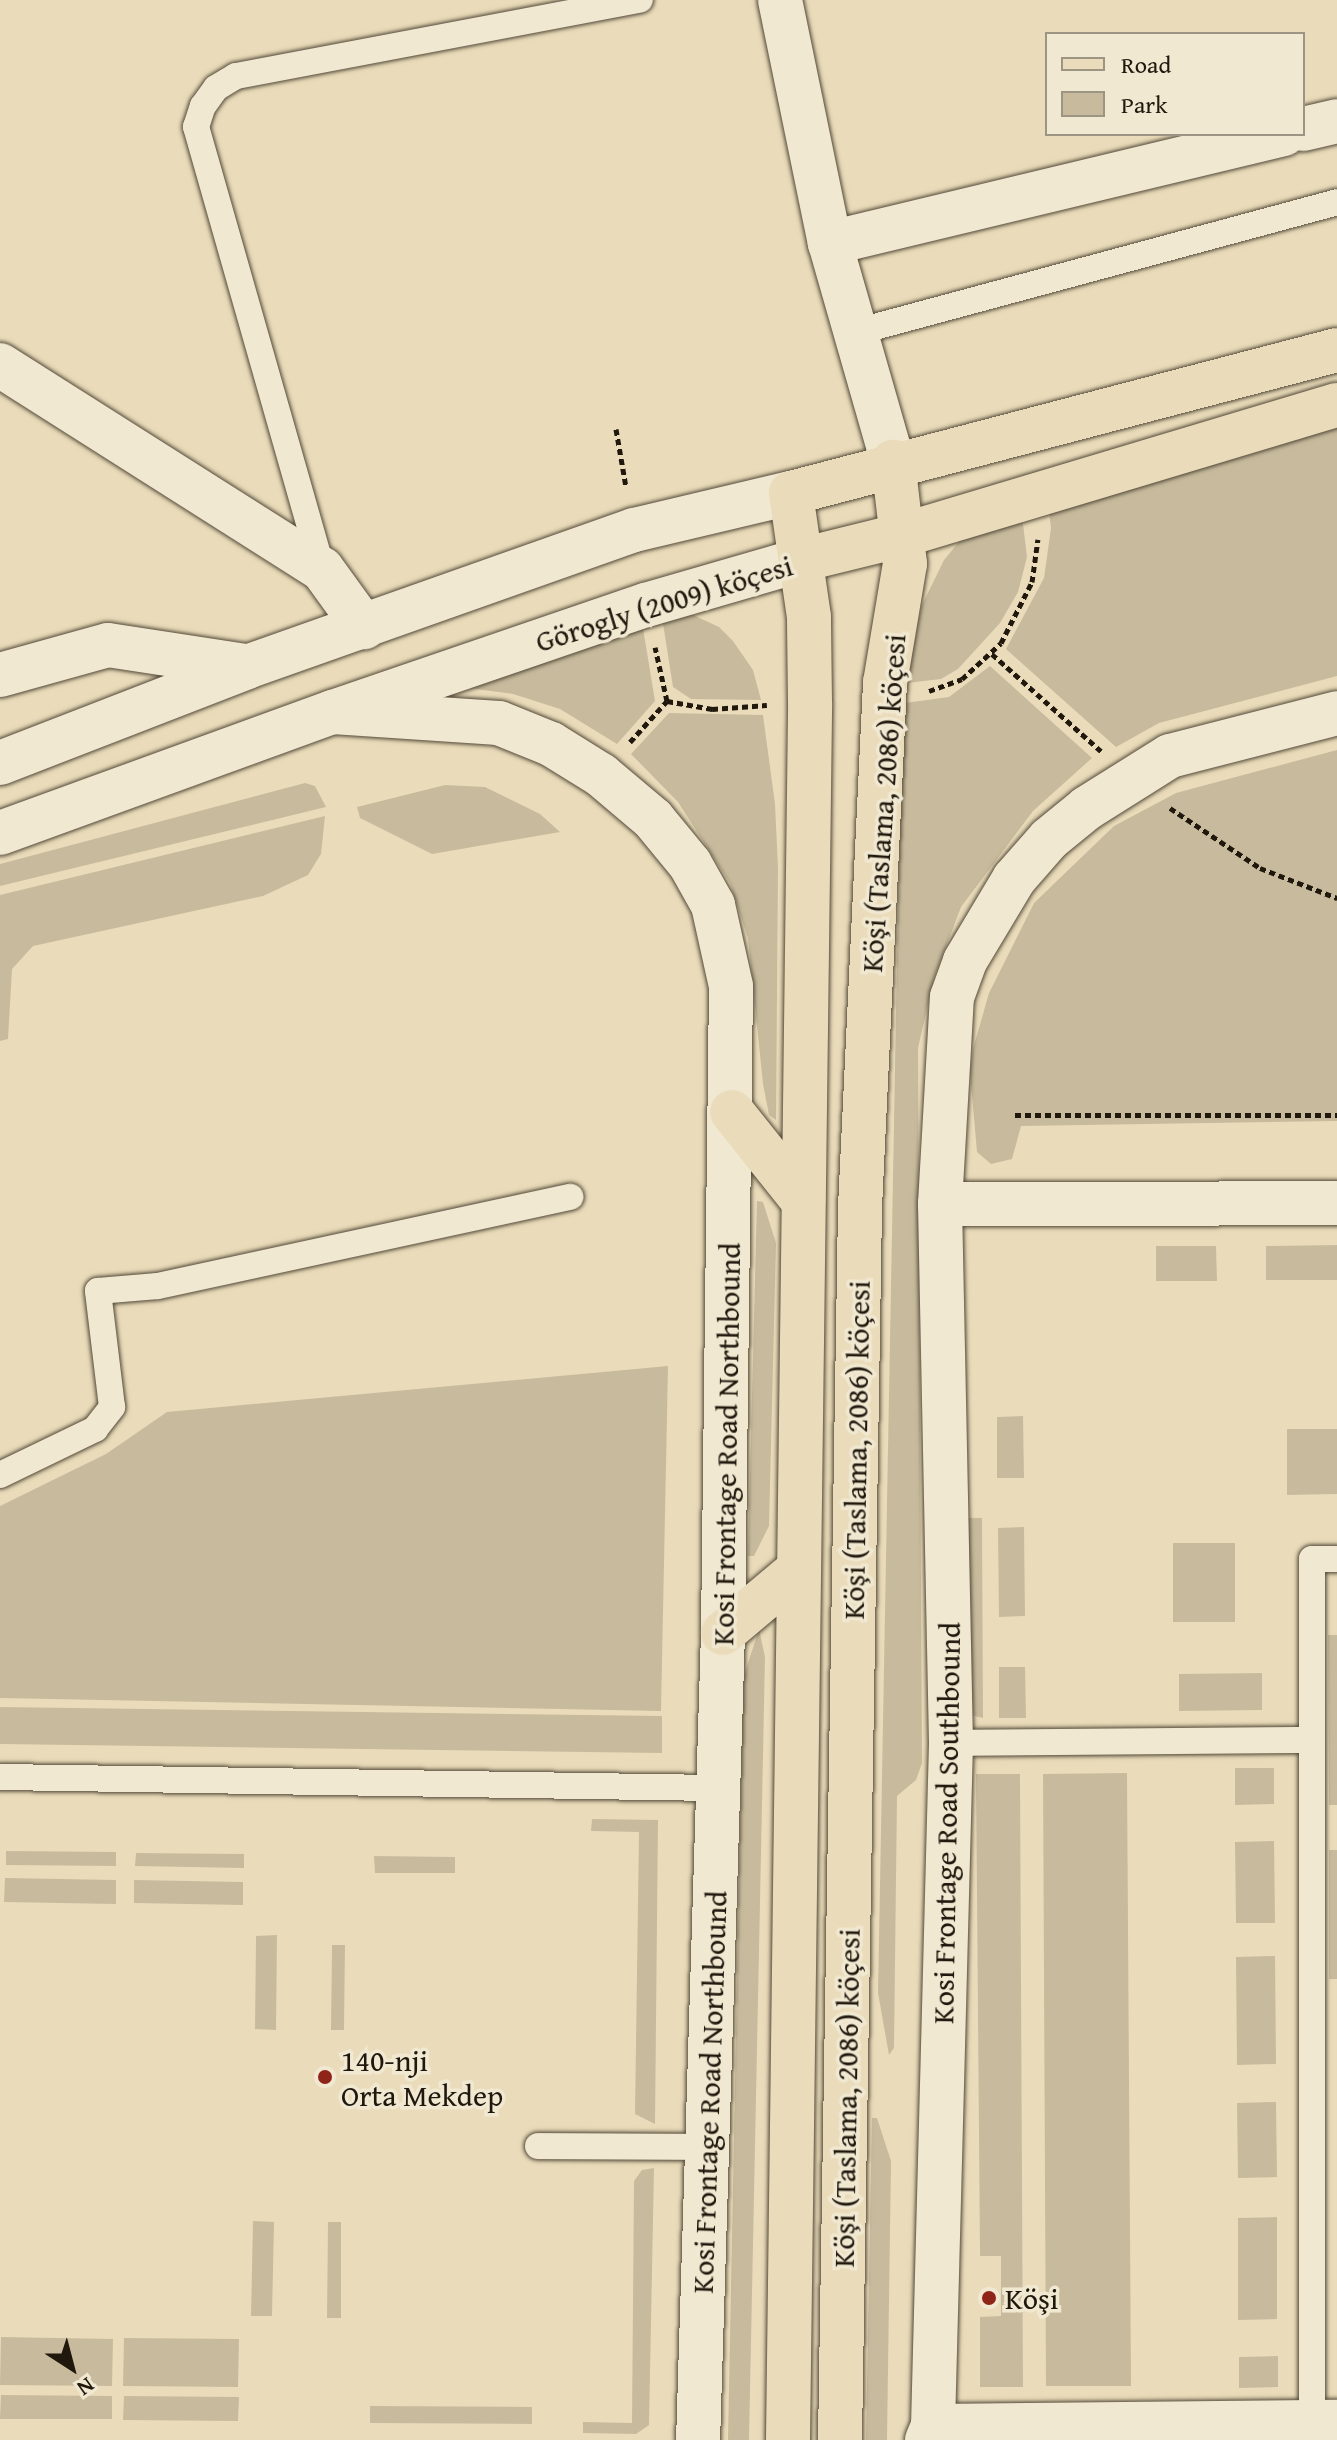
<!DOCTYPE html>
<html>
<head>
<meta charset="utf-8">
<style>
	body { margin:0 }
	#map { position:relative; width:1337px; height:2440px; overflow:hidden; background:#eadcba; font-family:"Gentium Book Plus",serif }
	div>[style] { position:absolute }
	.green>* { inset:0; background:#c8bb9d }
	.path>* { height:5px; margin-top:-2.5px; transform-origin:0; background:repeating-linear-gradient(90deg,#20180d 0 6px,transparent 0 10px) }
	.roads { filter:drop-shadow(0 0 2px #524938) drop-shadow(0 0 2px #524938) }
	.lane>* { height:26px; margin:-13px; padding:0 13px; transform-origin:13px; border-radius:13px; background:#f1e8d2 }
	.street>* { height:44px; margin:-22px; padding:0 22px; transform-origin:22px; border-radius:22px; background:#f1e8d2 }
	.secondary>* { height:44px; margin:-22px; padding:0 22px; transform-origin:22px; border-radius:22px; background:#f1e8d2 }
	.primary>* { height:44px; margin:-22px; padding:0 22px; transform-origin:22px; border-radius:22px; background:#eadcba }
	.dots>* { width:22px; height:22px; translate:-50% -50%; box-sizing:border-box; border:4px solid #f1e8d2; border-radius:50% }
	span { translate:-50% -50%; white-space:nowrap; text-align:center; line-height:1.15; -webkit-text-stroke:7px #f1e8d2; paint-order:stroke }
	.street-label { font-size:30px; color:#20180d }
	.poi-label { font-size:30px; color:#20180d }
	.left { translate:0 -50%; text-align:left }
	.legend { position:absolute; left:1045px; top:32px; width:260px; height:104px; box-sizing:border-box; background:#f1e8d2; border:2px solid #9d9583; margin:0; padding:10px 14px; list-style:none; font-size:24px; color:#20180d }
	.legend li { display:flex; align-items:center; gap:16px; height:40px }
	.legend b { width:40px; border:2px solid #9d9583 }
	.north { position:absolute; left:32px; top:2328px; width:80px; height:80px; -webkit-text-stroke:6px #f1e8d2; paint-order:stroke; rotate:144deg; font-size:22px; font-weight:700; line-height:32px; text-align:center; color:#20180d }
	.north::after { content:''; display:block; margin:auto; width:28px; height:36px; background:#20180d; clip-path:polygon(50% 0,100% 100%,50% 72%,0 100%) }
</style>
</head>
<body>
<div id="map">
	<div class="green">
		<div style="clip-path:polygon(1337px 426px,1337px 676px,1159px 723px,1116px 747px,1006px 649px,1044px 578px,1051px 528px,1048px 503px)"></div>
		<div style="clip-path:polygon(1021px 508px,1027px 557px,1018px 592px,1000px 623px,958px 669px,941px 679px,907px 683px,921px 607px,944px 560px,963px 537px)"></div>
		<div style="clip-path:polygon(680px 609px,719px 627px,733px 641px,753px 670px,761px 700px,691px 699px,673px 687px,661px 611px)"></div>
		<div style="clip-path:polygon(640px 610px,655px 701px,617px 744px,560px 709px,513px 694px,452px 686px)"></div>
		<div style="clip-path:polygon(990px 666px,1092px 758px,1033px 811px,961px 907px,934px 978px,918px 1048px,922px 1763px,916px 1780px,897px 1796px,894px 2048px,889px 2055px,878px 1993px,901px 742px,905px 703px,949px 697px)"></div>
		<div style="clip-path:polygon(669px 713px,763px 715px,775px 804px,778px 867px,776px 1120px,769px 1115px,763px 1084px,748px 938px,730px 883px,678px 802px,631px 754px)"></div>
		<div style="clip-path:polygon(1337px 750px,1337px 1121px,1021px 1126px,1012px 1159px,991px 1164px,977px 1152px,970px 1072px,973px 1049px,989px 993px,1034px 903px,1114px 826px,1176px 793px)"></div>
		<div style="clip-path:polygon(305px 783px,315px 786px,326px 807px,0 886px,0 864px)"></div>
		<div style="clip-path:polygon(445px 785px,485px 787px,540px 814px,560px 832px,432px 854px,360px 818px,357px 807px)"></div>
		<div style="clip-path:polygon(325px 816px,321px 854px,308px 875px,263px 896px,33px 946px,12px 969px,8px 1039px,0 1041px,0 895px)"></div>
		<div style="clip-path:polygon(757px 1201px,763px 1202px,776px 1243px,769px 1526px,754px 1556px,748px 1556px)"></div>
		<div style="clip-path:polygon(1337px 1245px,1337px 1280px,1266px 1280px,1266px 1246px)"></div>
		<div style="clip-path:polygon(1156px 1246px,1216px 1246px,1217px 1281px,1156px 1281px)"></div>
		<div style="clip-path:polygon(668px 1366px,661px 1711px,0 1698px,0 1506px,106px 1454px,167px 1412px)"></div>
		<div style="clip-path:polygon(1023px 1416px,1024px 1478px,997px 1478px,997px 1417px)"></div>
		<div style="clip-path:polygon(1287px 1429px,1337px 1429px,1337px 1494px,1287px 1495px)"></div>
		<div style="clip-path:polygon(963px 1518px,982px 1518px,983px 1718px,970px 1715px)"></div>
		<div style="clip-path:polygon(1024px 1527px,1025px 1616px,999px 1617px,998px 1528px)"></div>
		<div style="clip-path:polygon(1173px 1543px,1235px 1543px,1235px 1622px,1173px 1622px)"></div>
		<div style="clip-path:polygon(759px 1629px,765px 1657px,749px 2440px,728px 2440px,743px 1679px)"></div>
		<div style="clip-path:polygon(1328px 1635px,1337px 1635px,1337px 1805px,1329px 1805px)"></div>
		<div style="clip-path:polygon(999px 1667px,1025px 1667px,1026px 1718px,999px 1718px)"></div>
		<div style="clip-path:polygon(1262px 1673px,1262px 1710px,1179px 1711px,1179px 1674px)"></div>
		<div style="clip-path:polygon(0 1707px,662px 1716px,662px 1753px,0 1744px)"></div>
		<div style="clip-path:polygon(1235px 1768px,1274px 1768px,1274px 1804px,1235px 1805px)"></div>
		<div style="clip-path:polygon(1127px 1773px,1131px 2386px,1046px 2386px,1043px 1774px)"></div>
		<div style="clip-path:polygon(976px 1774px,1020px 1774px,1023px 2387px,980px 2387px,980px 2317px,1001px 2316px,1001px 2256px,980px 2256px)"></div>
		<div style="clip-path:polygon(592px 1819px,658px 1820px,655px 2124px,635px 2114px,639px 1832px,591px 1831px)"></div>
		<div style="clip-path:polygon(1274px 1841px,1275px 1923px,1236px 1923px,1235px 1842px)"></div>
		<div style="clip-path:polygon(1329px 1850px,1337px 1850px,1337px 1979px,1329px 1979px)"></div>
		<div style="clip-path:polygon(6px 1851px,116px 1852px,116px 1866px,6px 1865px)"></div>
		<div style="clip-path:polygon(136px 1853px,244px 1854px,244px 1868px,135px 1866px)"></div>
		<div style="clip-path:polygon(374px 1856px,455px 1857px,455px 1873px,375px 1873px)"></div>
		<div style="clip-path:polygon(5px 1878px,116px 1880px,116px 1904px,4px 1902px)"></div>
		<div style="clip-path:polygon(134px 1880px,243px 1882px,243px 1905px,134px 1903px)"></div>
		<div style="clip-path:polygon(277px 1935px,276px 2030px,255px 2029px,256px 1936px)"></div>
		<div style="clip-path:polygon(332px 1945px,345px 1945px,344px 2030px,331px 2030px)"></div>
		<div style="clip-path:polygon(1275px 1956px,1276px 2064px,1237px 2065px,1236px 1957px)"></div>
		<div style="clip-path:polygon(1276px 2102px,1277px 2177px,1238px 2178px,1237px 2103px)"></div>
		<div style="clip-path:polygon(872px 2118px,877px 2118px,891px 2161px,887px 2440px,866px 2440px)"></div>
		<div style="clip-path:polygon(654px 2168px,649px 2425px,636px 2434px,583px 2433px,583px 2422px,632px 2423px,634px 2181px,642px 2170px)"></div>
		<div style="clip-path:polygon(1277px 2217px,1277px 2319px,1238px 2320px,1238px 2218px)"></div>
		<div style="clip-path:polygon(253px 2221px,274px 2222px,272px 2316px,251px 2316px)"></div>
		<div style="clip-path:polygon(328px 2222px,341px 2222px,341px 2318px,327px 2318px)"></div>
		<div style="clip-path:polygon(1px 2337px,113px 2339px,112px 2386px,0 2385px)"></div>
		<div style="clip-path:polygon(124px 2338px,239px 2339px,238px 2387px,123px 2386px)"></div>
		<div style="clip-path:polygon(1278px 2356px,1278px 2387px,1239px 2388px,1239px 2357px)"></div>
		<div style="clip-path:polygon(1px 2395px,112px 2396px,112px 2419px,0 2419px)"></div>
		<div style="clip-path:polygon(124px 2396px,239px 2397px,238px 2421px,123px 2420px)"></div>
		<div style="clip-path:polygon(370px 2406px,532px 2407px,532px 2424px,370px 2423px)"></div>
	</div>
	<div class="path">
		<div style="left:616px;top:429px;width:59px;rotate:80.2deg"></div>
		<div style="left:992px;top:654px;width:146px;rotate:41.7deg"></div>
		<div style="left:929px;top:691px;width:35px;rotate:-20deg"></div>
		<div style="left:962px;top:679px;width:53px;rotate:-42.7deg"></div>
		<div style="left:1001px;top:643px;width:68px;rotate:-63.1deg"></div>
		<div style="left:1032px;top:582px;width:43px;rotate:-82.1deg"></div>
		<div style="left:667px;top:701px;width:46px;rotate:10.1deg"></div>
		<div style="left:712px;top:709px;width:55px;rotate:-4.2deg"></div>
		<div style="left:630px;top:742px;width:55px;rotate:-47.9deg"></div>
		<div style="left:667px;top:701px;width:55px;rotate:-102.5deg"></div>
		<div style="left:1170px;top:808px;width:108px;rotate:33.7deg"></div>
		<div style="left:1260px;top:868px;width:83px;rotate:21.3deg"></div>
		<div style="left:1015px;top:1115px;width:322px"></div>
	</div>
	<div class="roads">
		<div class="lane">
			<div style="left:856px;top:332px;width:498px;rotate:-15.1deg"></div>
			<div style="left:322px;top:569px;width:460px;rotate:-105.9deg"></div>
			<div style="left:196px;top:127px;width:22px;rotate:-72deg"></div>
			<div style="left:203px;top:106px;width:22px;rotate:-54deg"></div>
			<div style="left:216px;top:88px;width:23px;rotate:-31deg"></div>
			<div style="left:236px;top:76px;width:411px;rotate:-10.7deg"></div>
			<div style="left:0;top:1475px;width:106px;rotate:-25.8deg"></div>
			<div style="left:95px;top:1429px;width:28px;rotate:-52deg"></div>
			<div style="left:112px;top:1407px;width:117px;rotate:-96.9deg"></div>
			<div style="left:98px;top:1291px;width:60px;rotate:-4.8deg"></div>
			<div style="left:158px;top:1286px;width:422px;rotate:-12.2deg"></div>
			<div style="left:951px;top:1743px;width:361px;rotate:-0.5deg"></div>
			<div style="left:0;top:1777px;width:719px;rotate:0.88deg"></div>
			<div style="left:538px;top:2146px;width:169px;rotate:0.3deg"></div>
			<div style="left:1312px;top:2422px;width:863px;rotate:-90deg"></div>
			<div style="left:1312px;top:1559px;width:25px"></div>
		</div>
		<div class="street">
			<div style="left:780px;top:0;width:248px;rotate:78.4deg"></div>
			<div style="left:830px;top:243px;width:228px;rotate:74deg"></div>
			<div style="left:1303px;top:129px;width:35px;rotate:-13deg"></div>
			<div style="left:830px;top:243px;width:467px;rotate:-13.5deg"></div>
			<div style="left:0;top:365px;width:381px;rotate:32.4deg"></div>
			<div style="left:322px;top:569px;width:72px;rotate:54.1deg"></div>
			<div style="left:333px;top:712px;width:166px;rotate:3.8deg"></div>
			<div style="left:499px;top:723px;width:56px;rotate:22deg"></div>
			<div style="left:551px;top:744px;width:59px;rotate:31.8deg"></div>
			<div style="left:601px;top:775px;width:68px;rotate:40.2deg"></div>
			<div style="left:653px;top:819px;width:58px;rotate:50.6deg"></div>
			<div style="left:690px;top:864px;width:47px;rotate:60.7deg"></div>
			<div style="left:713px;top:905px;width:83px;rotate:77.5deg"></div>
			<div style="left:731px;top:986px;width:647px;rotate:90.71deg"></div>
			<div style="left:723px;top:1633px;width:807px;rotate:91.77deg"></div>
			<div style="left:940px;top:1204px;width:397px;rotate:-0.1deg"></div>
			<div style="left:933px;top:2426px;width:404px;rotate:-0.6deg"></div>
			<div style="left:927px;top:2440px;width:15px;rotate:-67deg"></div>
			<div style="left:933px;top:2426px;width:683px;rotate:-88.49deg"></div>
			<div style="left:951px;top:1743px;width:539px;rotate:-91.17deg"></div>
			<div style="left:940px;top:1204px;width:207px;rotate:-86.7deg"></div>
			<div style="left:952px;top:997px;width:38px;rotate:-70deg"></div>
			<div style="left:965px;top:961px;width:96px;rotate:-59.1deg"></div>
			<div style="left:1014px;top:879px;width:53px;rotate:-48.8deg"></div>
			<div style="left:1049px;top:839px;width:49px;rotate:-39.2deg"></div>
			<div style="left:1087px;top:808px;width:98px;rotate:-32.1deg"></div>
			<div style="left:1170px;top:756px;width:172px;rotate:-14.4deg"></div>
		</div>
		<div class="secondary">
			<div style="left:0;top:675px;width:112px;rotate:-15.5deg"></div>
			<div style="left:108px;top:645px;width:139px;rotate:8.7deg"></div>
			<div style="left:0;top:763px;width:265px;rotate:-21.2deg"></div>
			<div style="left:247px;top:667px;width:411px;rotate:-19.5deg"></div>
			<div style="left:634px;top:530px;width:161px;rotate:-13.3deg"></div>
			<div style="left:0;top:833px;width:354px;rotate:-20deg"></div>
			<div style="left:333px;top:712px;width:331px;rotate:-18.9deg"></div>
			<div style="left:646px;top:605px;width:161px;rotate:-16.2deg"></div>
		</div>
		<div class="primary">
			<div style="left:801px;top:560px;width:105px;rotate:-13.8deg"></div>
			<div style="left:903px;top:535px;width:453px;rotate:-16.7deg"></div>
			<div style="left:732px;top:1112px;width:114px;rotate:51.4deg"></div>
			<div style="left:723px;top:1633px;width:97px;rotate:-40deg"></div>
			<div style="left:788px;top:2440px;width:1737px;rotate:-89.27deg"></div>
			<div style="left:810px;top:703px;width:86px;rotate:-90.7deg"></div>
			<div style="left:809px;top:617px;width:125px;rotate:-98.3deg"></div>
			<div style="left:791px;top:493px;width:564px;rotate:-14.68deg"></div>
			<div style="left:840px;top:2440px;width:1233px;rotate:-89.07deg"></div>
			<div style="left:860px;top:1207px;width:525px;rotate:-87.27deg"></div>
			<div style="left:885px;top:683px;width:121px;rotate:-80.5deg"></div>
			<div style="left:905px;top:564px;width:103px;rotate:-96.7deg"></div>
		</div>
	</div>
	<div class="dots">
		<div style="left:325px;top:2077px;background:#8f2418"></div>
		<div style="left:989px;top:2298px;background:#8f2418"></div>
	</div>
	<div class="street-label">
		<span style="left:664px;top:603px;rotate:-17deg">Görogly (2009) köçesi</span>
		<span style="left:883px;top:803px;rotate:-86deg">Köşi (Taslama, 2086) köçesi</span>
		<span style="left:726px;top:1444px;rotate:-89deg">Kosi Frontage Road Northbound</span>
		<span style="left:856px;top:1450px;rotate:-89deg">Köşi (Taslama, 2086) köçesi</span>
		<span style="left:946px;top:1823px;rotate:-89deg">Kosi Frontage Road Southbound</span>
		<span style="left:709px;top:2092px;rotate:-88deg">Kosi Frontage Road Northbound</span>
		<span style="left:846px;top:2098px;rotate:-89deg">Köşi (Taslama, 2086) köçesi</span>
	</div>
	<div class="poi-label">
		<span class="left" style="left:341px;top:2077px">140-nji<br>Orta Mekdep</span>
		<span class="left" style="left:1005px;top:2298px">Köşi</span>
	</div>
	<ul class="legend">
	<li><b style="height:10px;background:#eadcba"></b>Road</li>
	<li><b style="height:22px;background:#c8bb9d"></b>Park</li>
	</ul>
	<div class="north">N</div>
</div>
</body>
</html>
